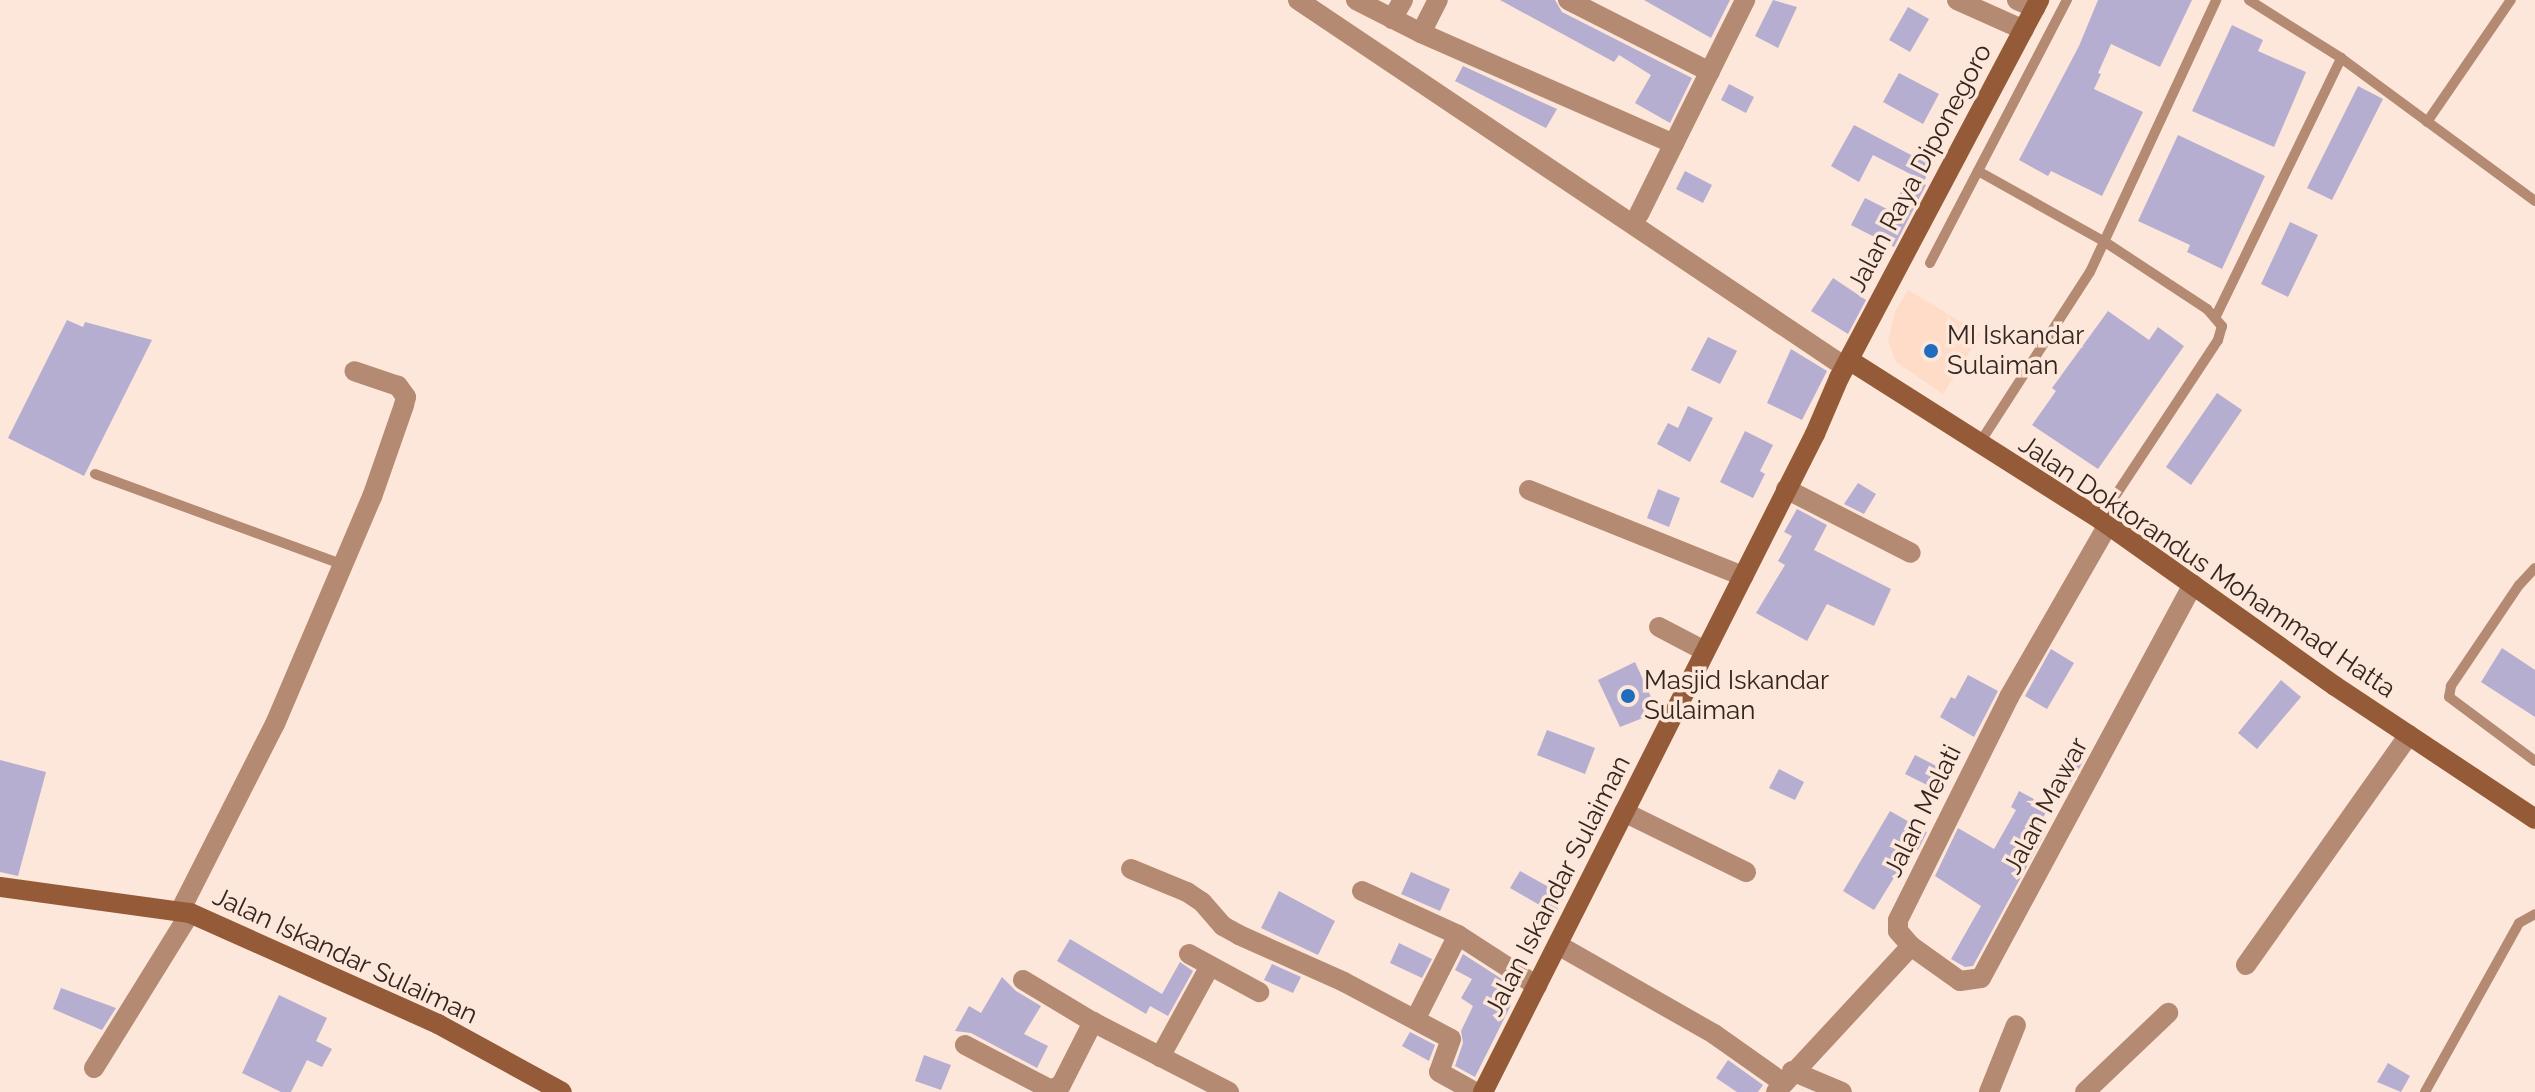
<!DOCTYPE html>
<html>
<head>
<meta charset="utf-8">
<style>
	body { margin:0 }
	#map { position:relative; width:2535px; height:1092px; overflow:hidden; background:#fce7da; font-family:Raleway,sans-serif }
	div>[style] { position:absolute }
	.built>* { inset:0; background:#ffdcc8 }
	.building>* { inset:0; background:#b6aed0 }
	.lane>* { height:10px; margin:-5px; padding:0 5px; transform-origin:5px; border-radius:5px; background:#b48a73 }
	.street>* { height:20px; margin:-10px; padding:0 10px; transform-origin:10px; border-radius:10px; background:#b48a73 }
	.secondary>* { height:20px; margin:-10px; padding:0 10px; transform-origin:10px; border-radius:10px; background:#955b38 }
	.dots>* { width:22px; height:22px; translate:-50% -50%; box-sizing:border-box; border:4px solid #fce7da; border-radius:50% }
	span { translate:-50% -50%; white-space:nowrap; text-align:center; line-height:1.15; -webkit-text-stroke:7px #fce7da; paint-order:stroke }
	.street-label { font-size:26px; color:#34261f }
	.poi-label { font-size:26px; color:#34261f }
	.left { translate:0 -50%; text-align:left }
</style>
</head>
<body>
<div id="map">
	<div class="built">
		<div style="clip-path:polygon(1908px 290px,1981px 334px,1943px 394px,1896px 362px,1888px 341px,1895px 312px)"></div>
	</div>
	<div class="building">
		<div style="clip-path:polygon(1500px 0,1555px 0,1562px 12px,1692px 78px,1670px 123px,1635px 103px,1651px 75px,1619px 55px,1614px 62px)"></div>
		<div style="clip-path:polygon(1644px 0,1730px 0,1711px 38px)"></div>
		<div style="clip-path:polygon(1773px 0,1797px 7px,1778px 48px,1755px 36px)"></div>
		<div style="clip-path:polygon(2098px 0,2192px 0,2160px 67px,2111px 44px,2098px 73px,2101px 74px,2094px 89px,2143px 112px,2102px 196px,2051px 171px,2048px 176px,2019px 160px,2079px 46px)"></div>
		<div style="clip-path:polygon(1908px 7px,1929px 19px,1910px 52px,1889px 40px)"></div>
		<div style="clip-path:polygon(2232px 25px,2263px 40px,2258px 51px,2306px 72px,2274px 147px,2192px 111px)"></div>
		<div style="clip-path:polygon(1463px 66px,1557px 109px,1546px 128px,1455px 81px)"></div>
		<div style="clip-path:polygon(1899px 73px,1939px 94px,1923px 124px,1883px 102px)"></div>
		<div style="clip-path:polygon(1729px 84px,1754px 97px,1746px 113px,1721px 100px)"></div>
		<div style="clip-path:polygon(2358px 86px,2383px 99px,2332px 200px,2307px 188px)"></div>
		<div style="clip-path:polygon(1854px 125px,1932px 166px,1924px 181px,1873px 155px,1859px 182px,1831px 166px)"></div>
		<div style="clip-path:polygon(2178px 135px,2265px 176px,2222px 269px,2187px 252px,2190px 245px,2138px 221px)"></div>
		<div style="clip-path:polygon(1685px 171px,1712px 185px,1703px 203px,1676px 189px)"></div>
		<div style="clip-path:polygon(1909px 176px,1926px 185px,1894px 247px,1851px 225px,1865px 198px,1891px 211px)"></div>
		<div style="clip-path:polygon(2290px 222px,2318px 235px,2288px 297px,2261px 284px)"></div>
		<div style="clip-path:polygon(1833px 278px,1866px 300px,1848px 334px,1811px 311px)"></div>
		<div style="clip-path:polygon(2108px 311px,2149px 340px,2158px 327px,2184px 346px,2098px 469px,2032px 425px,2056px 391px,2052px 388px)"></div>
		<div style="clip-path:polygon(67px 320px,83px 327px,85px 322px,152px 340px,84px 476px,8px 438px)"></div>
		<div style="clip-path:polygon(1708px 337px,1737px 351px,1720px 384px,1691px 370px)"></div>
		<div style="clip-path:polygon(1791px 349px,1827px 371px,1802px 420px,1767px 403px)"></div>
		<div style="clip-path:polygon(2217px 393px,2242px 410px,2191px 485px,2166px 467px)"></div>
		<div style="clip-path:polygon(1688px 406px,1713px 418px,1690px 462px,1657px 444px,1668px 423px,1678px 428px)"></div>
		<div style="clip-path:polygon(1745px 431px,1773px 445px,1760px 471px,1765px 474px,1753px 498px,1720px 482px)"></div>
		<div style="clip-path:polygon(1858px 483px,1876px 494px,1864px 514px,1844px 504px)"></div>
		<div style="clip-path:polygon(1658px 489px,1680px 498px,1669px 527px,1647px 518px)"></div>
		<div style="clip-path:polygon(1797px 509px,1827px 525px,1814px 550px,1891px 589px,1874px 626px,1827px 604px,1807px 641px,1756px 613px,1785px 565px,1778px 561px,1792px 536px,1784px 532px)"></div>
		<div style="clip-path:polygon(2502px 648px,2535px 670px,2535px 717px,2481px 682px)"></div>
		<div style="clip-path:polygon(2051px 649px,2074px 663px,2047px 709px,2025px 696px)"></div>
		<div style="clip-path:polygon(1635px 662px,1658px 712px,1620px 727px,1598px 680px)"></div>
		<div style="clip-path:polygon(1968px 675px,1998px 691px,1974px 737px,1940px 717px,1951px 697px,1955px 699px)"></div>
		<div style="clip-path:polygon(2281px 680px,2301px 697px,2257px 749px,2238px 733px)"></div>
		<div style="clip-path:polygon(1547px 730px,1595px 748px,1585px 774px,1537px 755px)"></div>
		<div style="clip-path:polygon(2069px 751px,2084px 760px,2068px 788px,2053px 780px)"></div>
		<div style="clip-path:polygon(1915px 755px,1950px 773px,1941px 792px,1905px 774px)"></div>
		<div style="clip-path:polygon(0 760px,46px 772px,18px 876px,0 872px)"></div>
		<div style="clip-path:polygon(1779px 769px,1804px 782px,1795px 800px,1769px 788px)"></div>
		<div style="clip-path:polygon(2019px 791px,2049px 807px,2038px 827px,2046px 831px,1973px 966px,1965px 967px,1951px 959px,1981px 906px,1935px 876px,1958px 828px,1994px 849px,2016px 810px,2011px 807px)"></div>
		<div style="clip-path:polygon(1890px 811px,1927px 832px,1918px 850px,1913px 847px,1874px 910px,1843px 891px)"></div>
		<div style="clip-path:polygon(1520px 871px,1565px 896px,1555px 914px,1510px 888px)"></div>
		<div style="clip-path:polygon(1411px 872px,1450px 889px,1440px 911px,1401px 894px)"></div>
		<div style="clip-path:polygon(1279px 891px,1335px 921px,1318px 955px,1261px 928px)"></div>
		<div style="clip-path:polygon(1070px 939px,1162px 994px,1180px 962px,1193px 971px,1168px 1016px,1150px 1006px,1146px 1014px,1057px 961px)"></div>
		<div style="clip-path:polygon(1399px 943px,1432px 959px,1422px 978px,1390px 963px)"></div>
		<div style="clip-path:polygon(1463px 954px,1505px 981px,1496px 996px,1511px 1005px,1475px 1077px,1455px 1066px,1463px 1043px,1461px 1031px,1473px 1006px,1461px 998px,1472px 979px,1455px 970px)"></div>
		<div style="clip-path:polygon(1272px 964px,1301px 977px,1293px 993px,1264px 980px)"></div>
		<div style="clip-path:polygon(1002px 977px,1016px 991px,1041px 1006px,1024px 1034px,1048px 1046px,1037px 1068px,971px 1033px,955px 1031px,969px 1006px,981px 1013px)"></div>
		<div style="clip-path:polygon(61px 988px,116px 1008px,102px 1030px,53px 1009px)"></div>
		<div style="clip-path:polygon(279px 995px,327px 1018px,316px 1041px,332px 1049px,322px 1067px,307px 1060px,291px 1092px,281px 1092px,242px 1073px)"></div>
		<div style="clip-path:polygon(1410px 1032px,1435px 1045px,1429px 1061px,1402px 1046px)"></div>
		<div style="clip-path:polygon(924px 1055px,951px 1065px,941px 1090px,915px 1081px)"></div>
		<div style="clip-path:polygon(1728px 1060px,1763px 1085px,1758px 1092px,1737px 1092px,1716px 1078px)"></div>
		<div style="clip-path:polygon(2388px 1063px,2410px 1076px,2401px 1092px,2377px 1082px)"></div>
	</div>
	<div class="lane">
		<div style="left:2249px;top:0;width:109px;rotate:32.2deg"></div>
		<div style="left:2341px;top:58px;width:241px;rotate:36.4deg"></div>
		<div style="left:2427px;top:122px;width:148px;rotate:-55.5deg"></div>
		<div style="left:1978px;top:171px;width:145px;rotate:29.2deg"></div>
		<div style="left:2105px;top:242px;width:122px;rotate:33.3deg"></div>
		<div style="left:2207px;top:309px;width:23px;rotate:49deg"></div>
		<div style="left:2222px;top:326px;width:15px;rotate:106deg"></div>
		<div style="left:2218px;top:340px;width:214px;rotate:123.4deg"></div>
		<div style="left:1930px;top:263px;width:297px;rotate:-62.5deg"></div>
		<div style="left:2216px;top:316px;width:287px;rotate:-64.1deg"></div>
		<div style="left:1979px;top:444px;width:205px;rotate:-57.2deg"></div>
		<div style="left:2090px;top:272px;width:300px;rotate:-65.1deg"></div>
		<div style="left:95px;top:474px;width:265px;rotate:20.1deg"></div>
		<div style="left:2535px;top:568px;width:23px;rotate:133deg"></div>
		<div style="left:2519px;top:585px;width:122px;rotate:124deg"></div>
		<div style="left:2451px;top:686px;width:11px;rotate:100deg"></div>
		<div style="left:2449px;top:697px;width:107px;rotate:36.7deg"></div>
		<div style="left:2425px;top:1092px;width:193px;rotate:-60.9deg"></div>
		<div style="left:2519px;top:923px;width:18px;rotate:-29deg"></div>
	</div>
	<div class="street">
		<div style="left:1298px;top:0;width:659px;rotate:33.86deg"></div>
		<div style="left:1356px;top:0;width:73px;rotate:26.9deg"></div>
		<div style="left:1421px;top:33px;width:276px;rotate:23.7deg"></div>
		<div style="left:1568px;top:0;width:159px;rotate:26.9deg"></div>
		<div style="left:1957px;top:0;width:73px;rotate:24.1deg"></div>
		<div style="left:2017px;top:0;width:20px;rotate:24deg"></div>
		<div style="left:1392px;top:19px;width:22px;rotate:-60deg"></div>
		<div style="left:1421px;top:33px;width:37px;rotate:-63deg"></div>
		<div style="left:1639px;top:214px;width:239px;rotate:-63.6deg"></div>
		<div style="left:1786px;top:489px;width:140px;rotate:27.1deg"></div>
		<div style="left:1529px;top:490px;width:231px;rotate:21.9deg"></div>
		<div style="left:1659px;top:627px;width:52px;rotate:27.6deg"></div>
		<div style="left:1624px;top:812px;width:136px;rotate:26.2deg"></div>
		<div style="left:1131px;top:869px;width:61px;rotate:22.3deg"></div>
		<div style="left:1187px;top:892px;width:18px;rotate:34deg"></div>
		<div style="left:1202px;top:902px;width:32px;rotate:49deg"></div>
		<div style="left:1223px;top:926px;width:18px;rotate:29deg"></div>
		<div style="left:1239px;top:935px;width:115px;rotate:24.1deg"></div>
		<div style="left:1344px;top:982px;width:121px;rotate:28deg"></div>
		<div style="left:1451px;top:1039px;width:35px;rotate:110deg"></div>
		<div style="left:1439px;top:1072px;width:41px;rotate:29.1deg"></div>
		<div style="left:1362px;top:891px;width:106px;rotate:24.6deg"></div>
		<div style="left:1458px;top:935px;width:94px;rotate:32.8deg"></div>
		<div style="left:180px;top:911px;width:210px;rotate:-63.1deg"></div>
		<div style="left:275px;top:724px;width:247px;rotate:-66.9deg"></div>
		<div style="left:372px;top:497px;width:97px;rotate:-70.8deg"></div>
		<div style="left:404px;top:405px;width:8px;rotate:-76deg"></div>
		<div style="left:406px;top:397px;width:14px;rotate:-126deg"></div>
		<div style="left:398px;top:386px;width:46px;rotate:-161.2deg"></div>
		<div style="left:1558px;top:945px;width:180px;rotate:29.7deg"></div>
		<div style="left:1714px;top:1034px;width:83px;rotate:35.2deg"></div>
		<div style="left:1911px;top:946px;width:60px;rotate:35.5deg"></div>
		<div style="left:1960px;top:981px;width:21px;rotate:-8deg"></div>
		<div style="left:1981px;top:978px;width:447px;rotate:-61.7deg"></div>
		<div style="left:1189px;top:954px;width:80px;rotate:28.5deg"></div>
		<div style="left:2246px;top:965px;width:282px;rotate:-54.7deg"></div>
		<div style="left:1023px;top:980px;width:82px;rotate:31deg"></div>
		<div style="left:1093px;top:1022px;width:153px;rotate:27.2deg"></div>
		<div style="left:1416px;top:1018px;width:93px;rotate:-63.2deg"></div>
		<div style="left:965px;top:1045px;width:97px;rotate:27.6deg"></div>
		<div style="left:1051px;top:1090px;width:11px;rotate:-27deg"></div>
		<div style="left:1061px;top:1085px;width:71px;rotate:-63.1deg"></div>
		<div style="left:1160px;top:1057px;width:104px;rotate:-61.2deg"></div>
		<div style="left:94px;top:1068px;width:182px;rotate:-58.2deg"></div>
		<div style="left:1792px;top:1071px;width:54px;rotate:22.8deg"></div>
		<div style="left:1776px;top:1092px;width:199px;rotate:-47.2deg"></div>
		<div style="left:1911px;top:946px;width:20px;rotate:-131deg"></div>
		<div style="left:1898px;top:931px;width:11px;rotate:-90deg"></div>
		<div style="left:1898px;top:920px;width:249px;rotate:-63.5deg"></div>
		<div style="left:2009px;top:697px;width:198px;rotate:-60.1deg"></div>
		<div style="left:1989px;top:1092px;width:72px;rotate:-68.1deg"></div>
		<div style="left:2085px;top:1092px;width:115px;rotate:-43.6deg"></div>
	</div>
	<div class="secondary">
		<div style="left:1849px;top:360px;width:297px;rotate:32.4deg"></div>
		<div style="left:2100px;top:519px;width:288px;rotate:35.4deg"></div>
		<div style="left:2335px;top:686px;width:240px;rotate:33.6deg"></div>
		<div style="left:0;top:887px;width:192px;rotate:7.8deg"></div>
		<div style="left:190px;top:913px;width:272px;rotate:24.1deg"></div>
		<div style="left:438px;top:1024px;width:141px;rotate:28.7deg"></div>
		<div style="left:1483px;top:1092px;width:737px;rotate:-63.23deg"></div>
		<div style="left:1815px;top:434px;width:61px;rotate:-66.8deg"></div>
		<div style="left:1839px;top:378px;width:428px;rotate:-62.1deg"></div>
	</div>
	<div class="dots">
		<div style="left:1931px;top:351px;background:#216cbc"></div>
		<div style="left:1628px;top:696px;background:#216cbc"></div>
	</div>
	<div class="street-label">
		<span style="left:1920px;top:168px;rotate:-62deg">Jalan Raya Diponegoro</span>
		<span style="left:2207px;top:567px;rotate:34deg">Jalan Doktorandus Mohammad Hatta</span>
		<span style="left:2046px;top:806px;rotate:-62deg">Jalan Mawar</span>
		<span style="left:1923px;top:811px;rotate:-64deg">Jalan Melati</span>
		<span style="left:1558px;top:886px;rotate:-63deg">Jalan Iskandar Sulaiman</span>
		<span style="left:345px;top:956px;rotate:25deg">Jalan Iskandar Sulaiman</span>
	</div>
	<div class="poi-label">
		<span class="left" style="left:1947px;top:351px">MI Iskandar<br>Sulaiman</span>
		<span class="left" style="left:1644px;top:696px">Masjid Iskandar<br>Sulaiman</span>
	</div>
</div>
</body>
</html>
